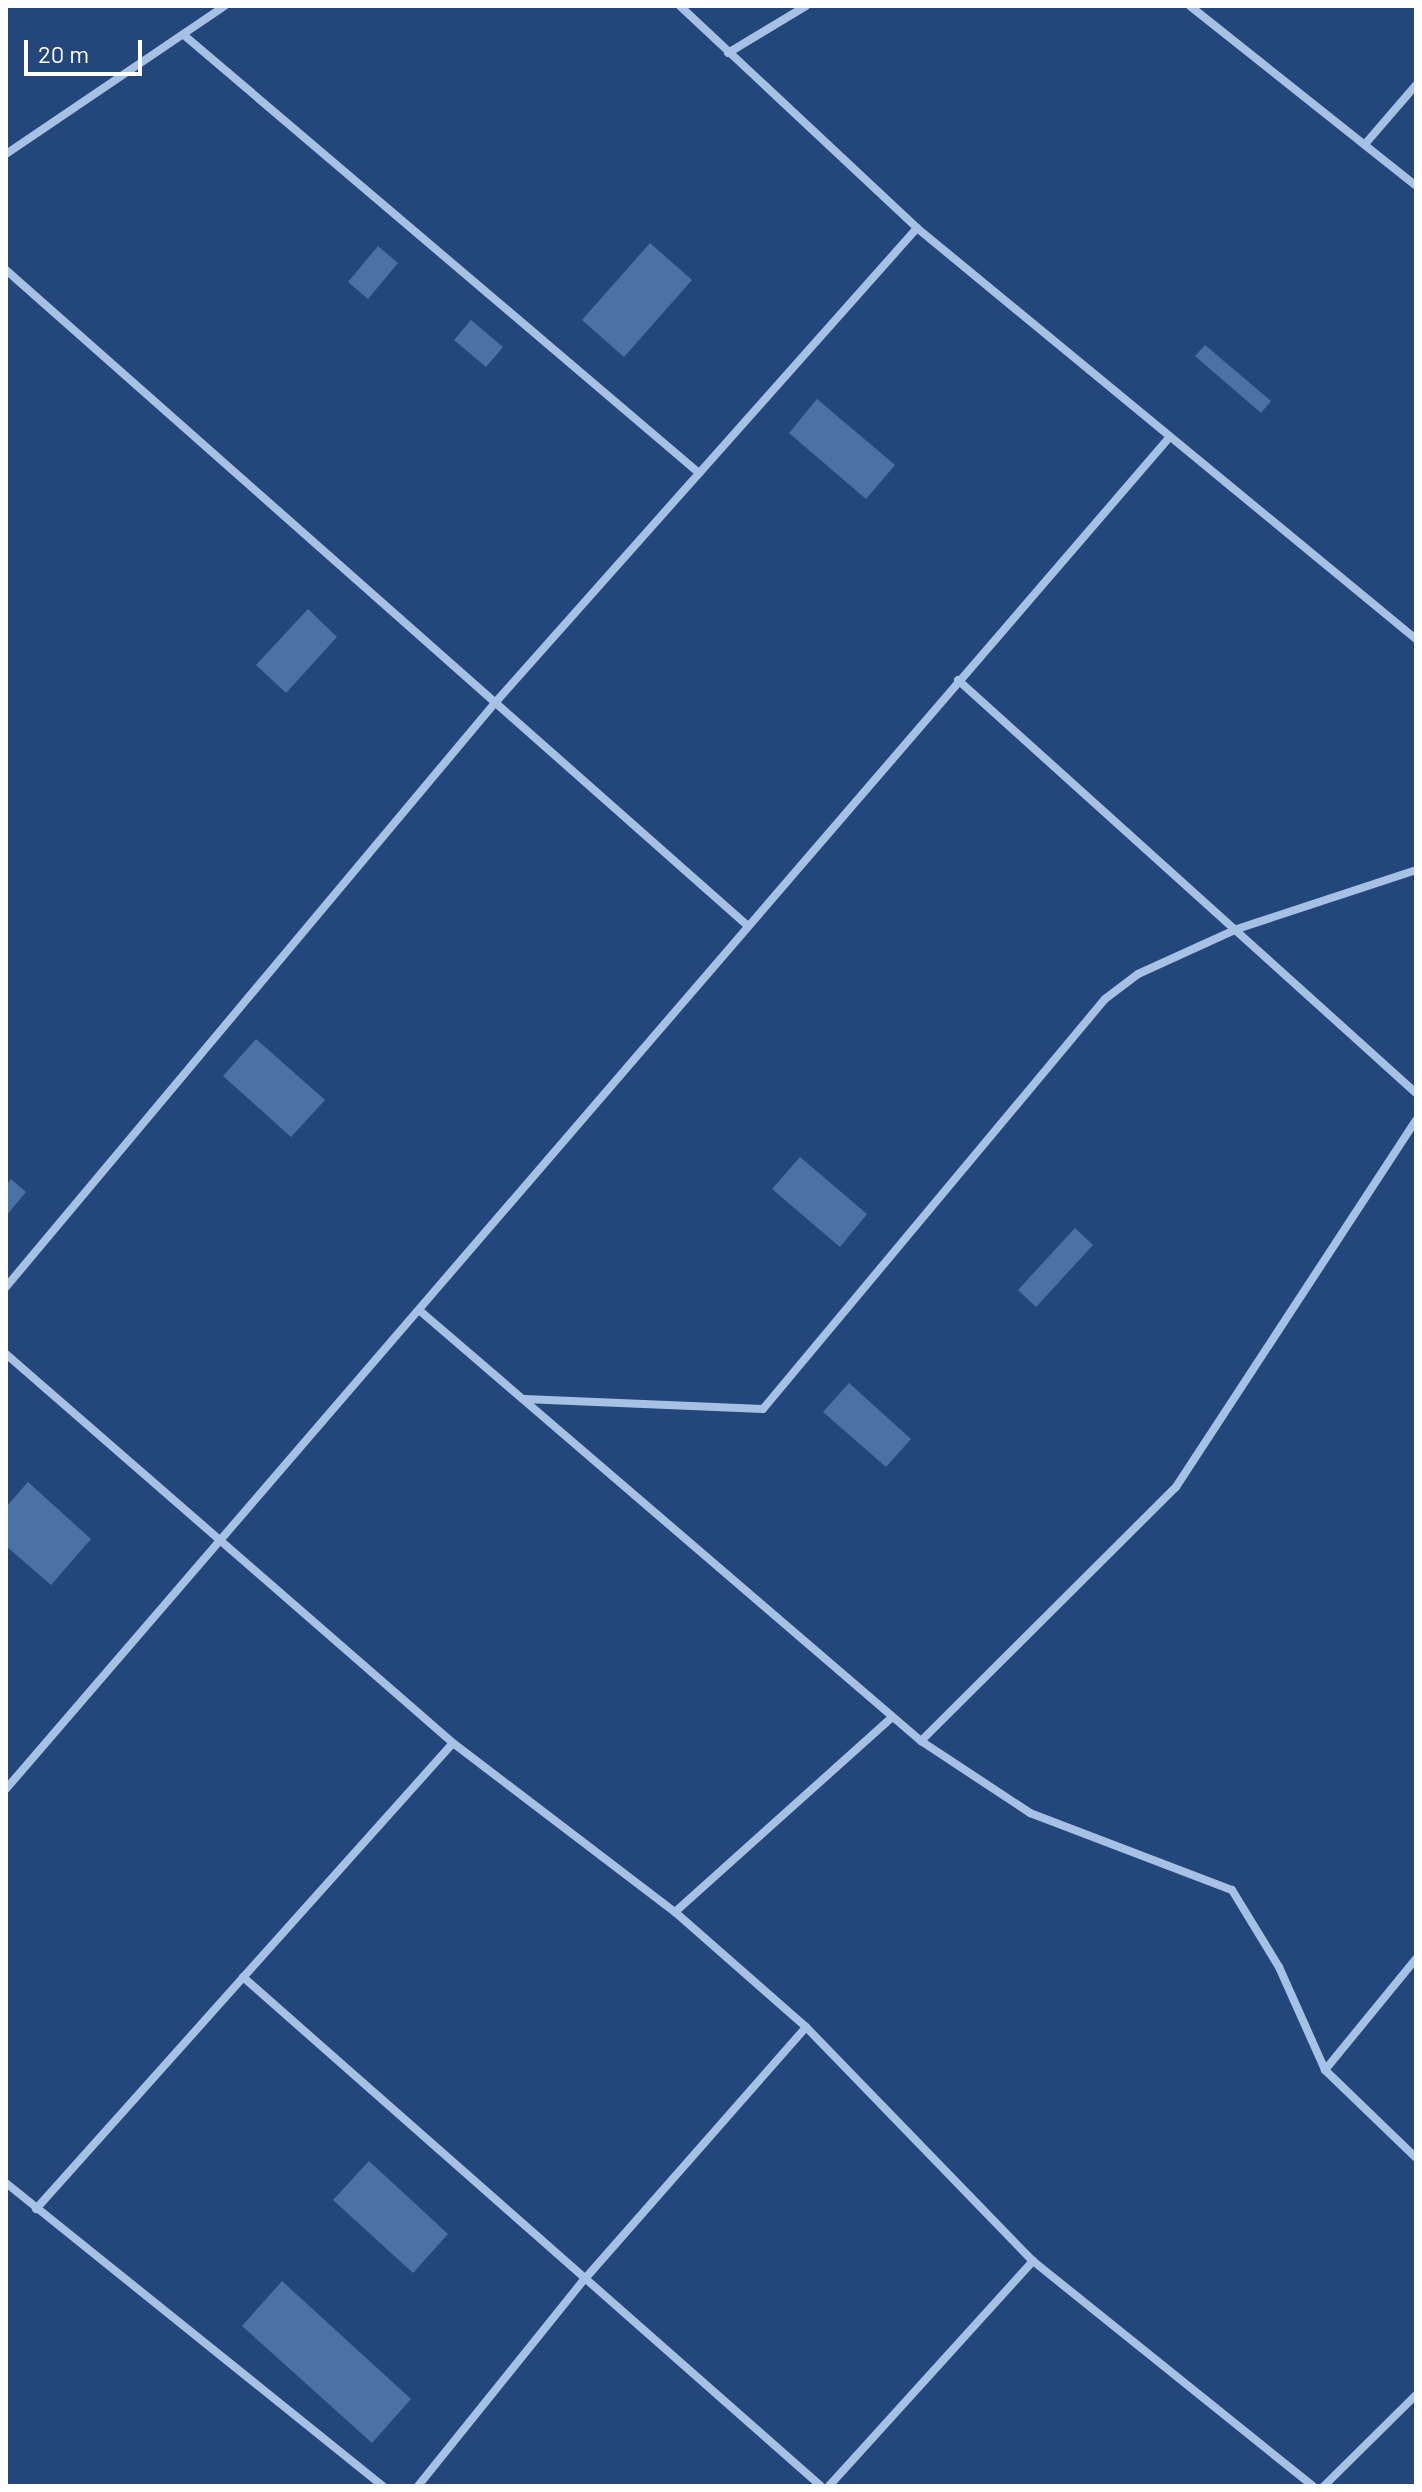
<!DOCTYPE html>
<html>
<head>
<meta charset="utf-8">
<style>
	body { margin:0 }
	#map { position:relative; width:1422px; height:2492px; overflow:hidden; background:#24477b; font-family:Barlow,sans-serif }
	div>[style] { position:absolute }
	.building>* { inset:0; background:#4c71a4 }
	.minor>* { height:8px; margin:-4px; padding:0 4px; transform-origin:4px; border-radius:4px; background:#a7c1e5 }
	span { translate:-50% -50%; white-space:nowrap; text-align:center; line-height:1.15; -webkit-text-stroke:6px #24477b; paint-order:stroke }
	.frame { position:absolute; inset:0; border:8px solid #fff; pointer-events:none }
	.scale { position:absolute; left:24px; top:40px; width:118px; height:36px; box-sizing:border-box; border:4px solid #fff; border-top:0; padding-left:10px; font-size:24px; line-height:28px; white-space:nowrap; color:#fff; -webkit-text-stroke:6px #24477b; paint-order:stroke }
</style>
</head>
<body>
<div id="map">
	<div class="building">
		<div style="clip-path:polygon(650px 243px,692px 280px,624px 357px,582px 320px)"></div>
		<div style="clip-path:polygon(378px 246px,398px 263px,368px 299px,348px 282px)"></div>
		<div style="clip-path:polygon(471px 320px,503px 347px,486px 367px,454px 340px)"></div>
		<div style="clip-path:polygon(1205px 345px,1271px 401px,1261px 413px,1195px 356px)"></div>
		<div style="clip-path:polygon(817px 399px,895px 465px,866px 499px,789px 433px)"></div>
		<div style="clip-path:polygon(308px 609px,337px 637px,286px 693px,256px 665px)"></div>
		<div style="clip-path:polygon(256px 1039px,325px 1100px,291px 1137px,223px 1076px)"></div>
		<div style="clip-path:polygon(800px 1157px,867px 1214px,840px 1247px,772px 1189px)"></div>
		<div style="clip-path:polygon(11px 1179px,26px 1192px,6px 1216px,6px 1185px)"></div>
		<div style="clip-path:polygon(1075px 1228px,1093px 1245px,1036px 1307px,1018px 1290px)"></div>
		<div style="clip-path:polygon(849px 1383px,911px 1439px,886px 1467px,823px 1412px)"></div>
		<div style="clip-path:polygon(28px 1482px,91px 1539px,51px 1585px,6px 1546px,6px 1507px)"></div>
		<div style="clip-path:polygon(369px 2161px,448px 2234px,413px 2273px,333px 2200px)"></div>
		<div style="clip-path:polygon(282px 2281px,411px 2399px,372px 2443px,242px 2326px)"></div>
	</div>
	<div class="minor">
		<div style="left:680px;top:6px;width:325px;rotate:43.1deg"></div>
		<div style="left:917px;top:228px;width:646px;rotate:39.48deg"></div>
		<div style="left:1190px;top:6px;width:289px;rotate:38.5deg"></div>
		<div style="left:185px;top:36px;width:675px;rotate:40.37deg"></div>
		<div style="left:728px;top:53px;width:91px;rotate:-31.1deg"></div>
		<div style="left:1366px;top:143px;width:77px;rotate:-49.2deg"></div>
		<div style="left:6px;top:154px;width:264px;rotate:-34.1deg"></div>
		<div style="left:6px;top:270px;width:990px;rotate:41.48deg"></div>
		<div style="left:958px;top:680px;width:617px;rotate:42.04deg"></div>
		<div style="left:6px;top:1287px;width:760px;rotate:-50.07deg"></div>
		<div style="left:494px;top:704px;width:637px;rotate:-48.37deg"></div>
		<div style="left:419px;top:1310px;width:662px;rotate:40.65deg"></div>
		<div style="left:921px;top:1741px;width:131px;rotate:33.4deg"></div>
		<div style="left:1030px;top:1813px;width:216px;rotate:20.9deg"></div>
		<div style="left:1232px;top:1890px;width:90px;rotate:58.6deg"></div>
		<div style="left:1279px;top:1967px;width:113px;rotate:65.9deg"></div>
		<div style="left:1325px;top:2070px;width:127px;rotate:44deg"></div>
		<div style="left:6px;top:1354px;width:593px;rotate:41.03deg"></div>
		<div style="left:453px;top:1743px;width:279px;rotate:37.3deg"></div>
		<div style="left:675px;top:1912px;width:174px;rotate:41.3deg"></div>
		<div style="left:806px;top:2027px;width:326px;rotate:45.9deg"></div>
		<div style="left:1033px;top:2261px;width:359px;rotate:38.8deg"></div>
		<div style="left:524px;top:1399px;width:239px;rotate:2.4deg"></div>
		<div style="left:763px;top:1409px;width:534px;rotate:-50.17deg"></div>
		<div style="left:1105px;top:999px;width:41px;rotate:-37.1deg"></div>
		<div style="left:1138px;top:974px;width:109px;rotate:-24.4deg"></div>
		<div style="left:1237px;top:929px;width:188px;rotate:-18.2deg"></div>
		<div style="left:921px;top:1741px;width:360px;rotate:-44.9deg"></div>
		<div style="left:1176px;top:1487px;width:439px;rotate:-56.8deg"></div>
		<div style="left:6px;top:1789px;width:1780px;rotate:-49.28deg"></div>
		<div style="left:675px;top:1912px;width:292px;rotate:-41.9deg"></div>
		<div style="left:243px;top:1977px;width:770px;rotate:41.37deg"></div>
		<div style="left:1325px;top:2070px;width:144px;rotate:-50.7deg"></div>
		<div style="left:6px;top:2183px;width:484px;rotate:38.8deg"></div>
		<div style="left:36px;top:2209px;width:625px;rotate:-48.18deg"></div>
		<div style="left:418px;top:2486px;width:263px;rotate:-51.2deg"></div>
		<div style="left:583px;top:2281px;width:338px;rotate:-48.7deg"></div>
		<div style="left:829px;top:2486px;width:304px;rotate:-47.8deg"></div>
		<div style="left:1324px;top:2486px;width:129px;rotate:-44.7deg"></div>
	</div>
	<div class="frame"></div>
	<div class="scale">20 m</div>
</div>
</body>
</html>
